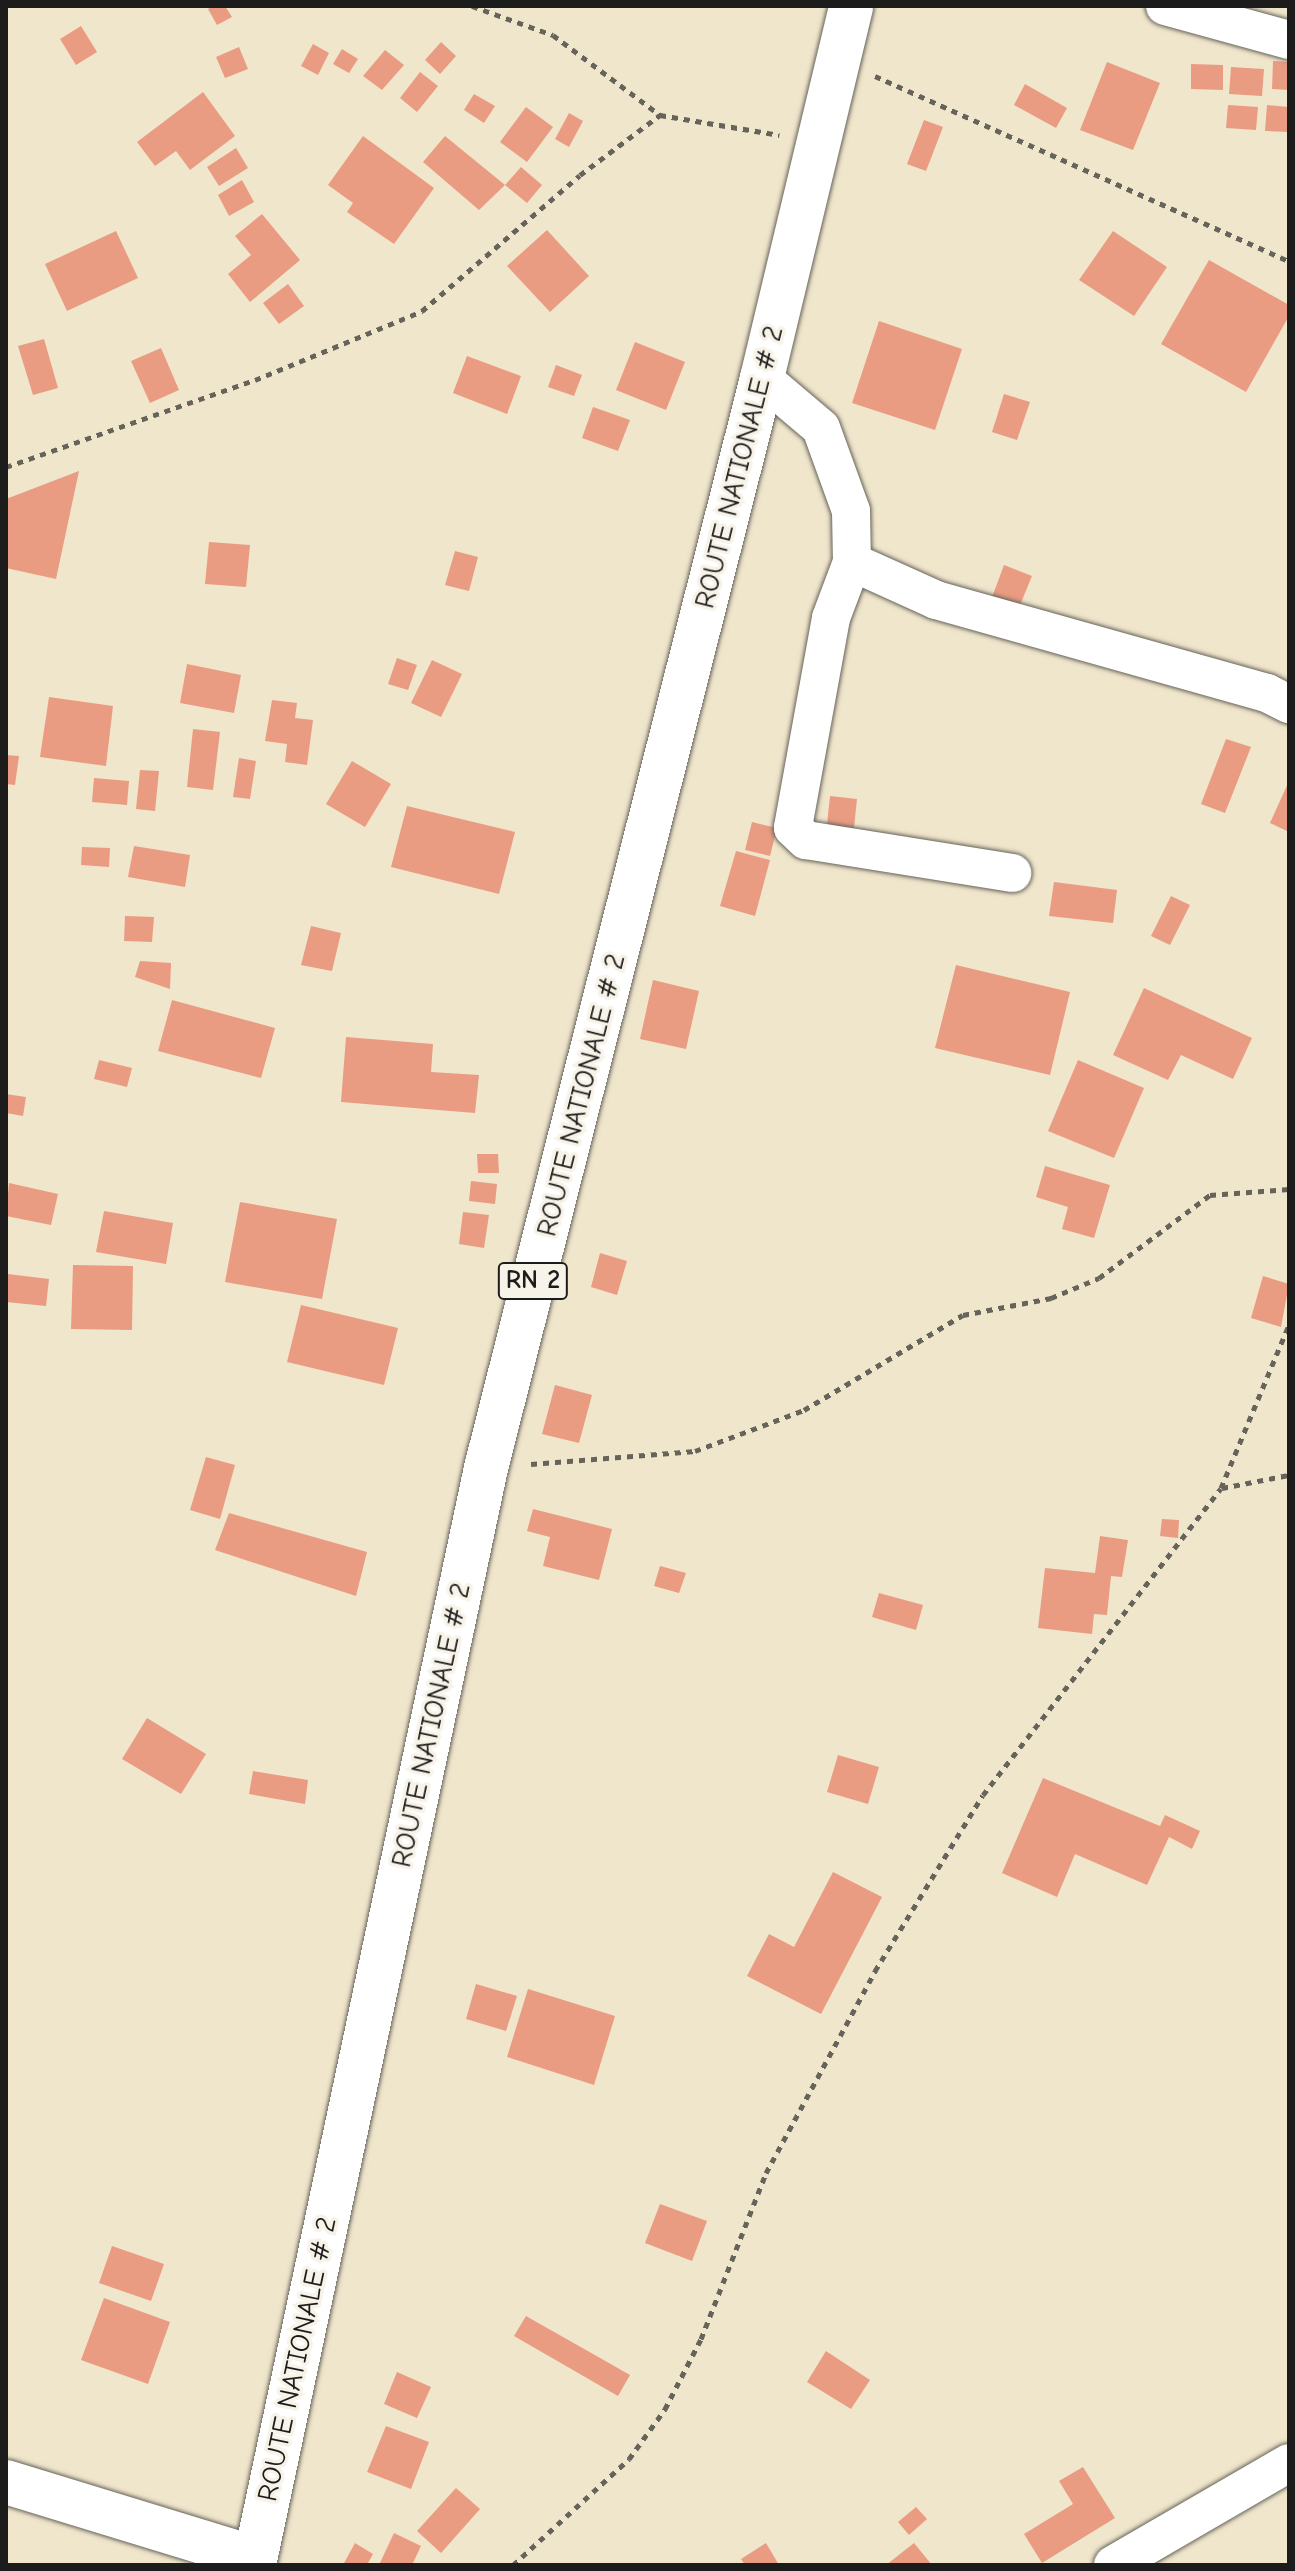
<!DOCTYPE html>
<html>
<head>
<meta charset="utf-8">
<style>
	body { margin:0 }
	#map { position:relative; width:1295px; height:2571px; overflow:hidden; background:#f0e6cc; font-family:"Comic Neue",sans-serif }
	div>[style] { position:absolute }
	.building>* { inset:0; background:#e99c82 }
	.path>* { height:5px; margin-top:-2.5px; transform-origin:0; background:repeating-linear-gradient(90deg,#66635a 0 6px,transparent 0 12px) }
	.roads { filter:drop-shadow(0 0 2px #66635a) drop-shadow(0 0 2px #66635a) }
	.minor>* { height:38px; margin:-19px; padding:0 19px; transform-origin:19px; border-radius:19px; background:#fff }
	.tertiary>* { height:44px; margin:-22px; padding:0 22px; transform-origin:22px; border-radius:22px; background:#fff }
	.primary>* { height:44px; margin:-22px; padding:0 22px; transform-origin:22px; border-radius:22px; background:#fff }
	span { translate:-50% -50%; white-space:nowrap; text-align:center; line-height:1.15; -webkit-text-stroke:7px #f7f3e8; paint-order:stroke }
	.shield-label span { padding:2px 6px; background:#f7f3e8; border:2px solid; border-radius:6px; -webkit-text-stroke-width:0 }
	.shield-label { font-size:26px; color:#1c1c1c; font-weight:700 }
	.street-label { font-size:28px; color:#1c1c1c }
	.frame { position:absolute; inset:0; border:8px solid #1c1c1c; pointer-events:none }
</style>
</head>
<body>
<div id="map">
	<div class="building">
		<div style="clip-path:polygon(214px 6px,225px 6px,232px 17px,217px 25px,208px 9px)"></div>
		<div style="clip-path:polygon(81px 26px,97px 52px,76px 65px,60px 39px)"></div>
		<div style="clip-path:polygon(441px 42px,456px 56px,440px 74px,425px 60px)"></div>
		<div style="clip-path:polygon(313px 44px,329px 53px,318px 75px,301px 66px)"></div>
		<div style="clip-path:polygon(239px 47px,248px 69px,225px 78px,216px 57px)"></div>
		<div style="clip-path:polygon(342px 49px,358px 59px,349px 73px,333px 64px)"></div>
		<div style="clip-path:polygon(385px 50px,404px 65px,382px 90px,363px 76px)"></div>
		<div style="clip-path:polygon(1273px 61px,1289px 62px,1289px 90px,1272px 89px)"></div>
		<div style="clip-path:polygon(1107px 62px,1160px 83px,1133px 150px,1080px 130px)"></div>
		<div style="clip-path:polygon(1191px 64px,1223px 65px,1223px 90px,1191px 89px)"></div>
		<div style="clip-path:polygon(1231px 67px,1264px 69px,1262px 96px,1229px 94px)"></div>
		<div style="clip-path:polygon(420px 72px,438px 86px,417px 112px,400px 98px)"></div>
		<div style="clip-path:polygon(1025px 84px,1067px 108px,1056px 128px,1014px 105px)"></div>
		<div style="clip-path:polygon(203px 92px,235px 136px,190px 170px,176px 151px,155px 166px,137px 142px)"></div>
		<div style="clip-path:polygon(474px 94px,495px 106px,484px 123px,464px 110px)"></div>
		<div style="clip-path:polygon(1228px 105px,1258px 107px,1256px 130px,1226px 128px)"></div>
		<div style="clip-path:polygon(1267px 105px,1289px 107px,1289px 132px,1265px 131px)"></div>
		<div style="clip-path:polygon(526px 107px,553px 127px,527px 162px,500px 142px)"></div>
		<div style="clip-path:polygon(569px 113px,583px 121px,569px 147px,555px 139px)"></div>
		<div style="clip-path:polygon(924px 120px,943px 127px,926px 171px,907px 164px)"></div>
		<div style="clip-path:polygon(363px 136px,434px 188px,394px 244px,347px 212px,353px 203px,328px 185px)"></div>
		<div style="clip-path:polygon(445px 136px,505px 185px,479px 210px,423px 162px)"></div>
		<div style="clip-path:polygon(236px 148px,248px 168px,219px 186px,207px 167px)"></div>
		<div style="clip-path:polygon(521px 167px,542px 185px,527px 203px,505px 185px)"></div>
		<div style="clip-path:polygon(242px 180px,254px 202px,229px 216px,218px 195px)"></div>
		<div style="clip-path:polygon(262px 214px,300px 260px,250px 302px,228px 274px,251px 255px,235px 236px)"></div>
		<div style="clip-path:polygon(547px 230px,589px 276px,550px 312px,507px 266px)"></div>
		<div style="clip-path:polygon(116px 231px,138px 278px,67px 311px,45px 264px)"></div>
		<div style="clip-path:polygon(1113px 231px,1167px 267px,1134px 316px,1079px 280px)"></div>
		<div style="clip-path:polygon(1209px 260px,1289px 305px,1289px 316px,1246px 392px,1161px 344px)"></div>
		<div style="clip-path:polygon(288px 284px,304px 306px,279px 324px,263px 303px)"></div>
		<div style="clip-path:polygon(879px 321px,962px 349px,935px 430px,852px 403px)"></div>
		<div style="clip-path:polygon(44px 339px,58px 388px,33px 395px,18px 346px)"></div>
		<div style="clip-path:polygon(635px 342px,685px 362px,666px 410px,616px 390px)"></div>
		<div style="clip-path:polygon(161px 348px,179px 390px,150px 403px,131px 361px)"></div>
		<div style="clip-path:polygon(467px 356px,521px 376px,507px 414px,453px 393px)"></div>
		<div style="clip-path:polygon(556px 365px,582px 375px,574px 396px,548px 387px)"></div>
		<div style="clip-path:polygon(1004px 394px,1030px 402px,1017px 440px,992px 432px)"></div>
		<div style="clip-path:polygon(593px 407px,630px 420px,618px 451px,582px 438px)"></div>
		<div style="clip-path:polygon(79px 471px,56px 579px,6px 568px,6px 499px)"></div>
		<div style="clip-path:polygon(209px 542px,250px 545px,246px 587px,205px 584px)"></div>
		<div style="clip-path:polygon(455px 551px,478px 557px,469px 591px,445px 585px)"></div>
		<div style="clip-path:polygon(1004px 565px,1032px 576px,1018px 610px,991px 600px)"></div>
		<div style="clip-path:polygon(397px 658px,417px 665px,408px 690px,388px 684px)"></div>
		<div style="clip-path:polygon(432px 660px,462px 674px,441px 717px,411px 703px)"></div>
		<div style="clip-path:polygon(187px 664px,241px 675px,234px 713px,180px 703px)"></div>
		<div style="clip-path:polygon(49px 697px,113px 706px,106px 766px,40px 757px)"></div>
		<div style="clip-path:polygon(272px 700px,297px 703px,295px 718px,313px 720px,307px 765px,285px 762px,287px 744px,265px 741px)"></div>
		<div style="clip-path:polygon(193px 729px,220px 732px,213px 790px,187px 787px)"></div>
		<div style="clip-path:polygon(1226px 739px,1251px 747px,1225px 813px,1201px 804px)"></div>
		<div style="clip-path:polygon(6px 755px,19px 756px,15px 785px,6px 784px)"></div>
		<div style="clip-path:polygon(239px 758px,256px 761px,250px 799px,233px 797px)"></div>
		<div style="clip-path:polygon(352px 761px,391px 784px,365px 827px,326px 804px)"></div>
		<div style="clip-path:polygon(140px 770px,159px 771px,155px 811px,136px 809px)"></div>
		<div style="clip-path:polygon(94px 778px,129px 781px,127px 805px,92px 802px)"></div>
		<div style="clip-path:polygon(1289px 781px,1289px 832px,1270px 823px)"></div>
		<div style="clip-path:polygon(830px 796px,857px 799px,853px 837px,826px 834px)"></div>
		<div style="clip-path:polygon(407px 806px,515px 832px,499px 894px,391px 867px)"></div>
		<div style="clip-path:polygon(752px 822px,777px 828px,770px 856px,745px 850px)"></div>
		<div style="clip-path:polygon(134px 846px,190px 855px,185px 887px,128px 877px)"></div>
		<div style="clip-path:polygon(82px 847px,110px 848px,109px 867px,81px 865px)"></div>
		<div style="clip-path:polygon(736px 851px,770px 860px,755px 916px,720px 906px)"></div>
		<div style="clip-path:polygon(1054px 882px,1117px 890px,1113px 923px,1049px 916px)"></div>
		<div style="clip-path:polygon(1171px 896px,1190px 905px,1170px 945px,1151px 936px)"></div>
		<div style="clip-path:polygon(125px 916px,154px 917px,152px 942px,124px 941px)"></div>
		<div style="clip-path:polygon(311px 926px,341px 933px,332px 971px,301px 965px)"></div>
		<div style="clip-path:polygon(140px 961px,171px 963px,170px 989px,135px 977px)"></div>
		<div style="clip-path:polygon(956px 965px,1070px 992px,1050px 1075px,935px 1048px)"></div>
		<div style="clip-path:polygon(653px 980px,699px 991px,686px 1049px,640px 1039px)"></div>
		<div style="clip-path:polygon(1144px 988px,1252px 1038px,1233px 1079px,1181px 1055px,1168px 1080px,1113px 1055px)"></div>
		<div style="clip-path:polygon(172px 1000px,275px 1028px,261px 1078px,158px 1051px)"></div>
		<div style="clip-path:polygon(346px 1037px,433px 1044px,431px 1072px,479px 1075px,475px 1113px,341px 1102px)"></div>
		<div style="clip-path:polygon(99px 1060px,132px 1068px,127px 1087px,94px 1079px)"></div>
		<div style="clip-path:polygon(1078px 1060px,1144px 1088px,1114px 1158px,1048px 1131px)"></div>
		<div style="clip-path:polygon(6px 1094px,26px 1097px,23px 1116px,6px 1113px)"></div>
		<div style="clip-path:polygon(477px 1154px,498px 1154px,499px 1173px,478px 1173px)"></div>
		<div style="clip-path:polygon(1045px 1166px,1110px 1185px,1094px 1238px,1062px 1229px,1068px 1207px,1036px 1197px)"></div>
		<div style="clip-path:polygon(471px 1181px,497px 1184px,495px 1204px,469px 1201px)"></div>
		<div style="clip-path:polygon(9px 1183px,58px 1194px,51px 1225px,6px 1216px)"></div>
		<div style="clip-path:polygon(240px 1202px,337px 1219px,322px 1299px,225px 1282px)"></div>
		<div style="clip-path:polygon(104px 1211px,173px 1223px,166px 1264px,96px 1252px)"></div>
		<div style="clip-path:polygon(463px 1212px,489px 1215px,484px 1248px,459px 1244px)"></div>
		<div style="clip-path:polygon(600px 1253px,627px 1261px,617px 1295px,591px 1287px)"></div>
		<div style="clip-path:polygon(73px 1265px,133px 1266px,132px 1330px,71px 1329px)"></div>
		<div style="clip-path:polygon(8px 1274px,49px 1279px,46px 1306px,6px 1302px)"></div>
		<div style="clip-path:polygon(1263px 1276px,1289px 1284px,1281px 1327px,1251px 1318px)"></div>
		<div style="clip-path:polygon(301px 1305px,398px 1328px,384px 1385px,287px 1362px)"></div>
		<div style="clip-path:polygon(555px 1385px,592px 1395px,579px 1443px,542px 1434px)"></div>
		<div style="clip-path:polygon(206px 1457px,235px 1465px,220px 1519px,190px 1510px)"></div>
		<div style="clip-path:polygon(533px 1509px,612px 1529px,599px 1580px,543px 1566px,550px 1537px,527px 1531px)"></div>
		<div style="clip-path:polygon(229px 1513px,367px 1552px,356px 1596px,215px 1550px)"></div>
		<div style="clip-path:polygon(1162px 1519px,1179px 1520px,1178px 1538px,1160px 1536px)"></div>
		<div style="clip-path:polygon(1100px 1536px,1128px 1540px,1122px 1577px,1111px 1576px,1107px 1615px,1094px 1614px,1092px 1634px,1038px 1628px,1045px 1568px,1095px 1573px)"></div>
		<div style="clip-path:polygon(660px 1566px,686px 1573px,679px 1593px,654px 1586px)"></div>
		<div style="clip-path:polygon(879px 1593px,923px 1605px,916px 1630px,872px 1617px)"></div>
		<div style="clip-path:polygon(147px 1718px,206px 1754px,181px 1794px,122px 1759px)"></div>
		<div style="clip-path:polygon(838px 1755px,879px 1767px,868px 1804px,827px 1792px)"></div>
		<div style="clip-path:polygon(253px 1771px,308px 1780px,305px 1804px,249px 1794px)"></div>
		<div style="clip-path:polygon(1043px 1778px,1160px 1826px,1165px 1815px,1200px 1831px,1192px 1849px,1169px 1837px,1147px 1885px,1075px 1854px,1057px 1897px,1002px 1873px)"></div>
		<div style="clip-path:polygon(833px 1872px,882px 1897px,821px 2014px,747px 1976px,769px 1934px,794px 1947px)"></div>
		<div style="clip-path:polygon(476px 1984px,517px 1996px,506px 2031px,466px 2019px)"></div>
		<div style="clip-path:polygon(528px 1989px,615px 2016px,594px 2085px,507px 2057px)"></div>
		<div style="clip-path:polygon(660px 2204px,707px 2221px,692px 2261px,645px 2243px)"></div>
		<div style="clip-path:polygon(112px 2246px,164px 2264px,151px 2301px,99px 2283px)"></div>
		<div style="clip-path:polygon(104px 2298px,170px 2322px,148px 2384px,81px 2360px)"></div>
		<div style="clip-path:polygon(526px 2316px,630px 2375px,618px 2396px,514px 2336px)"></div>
		<div style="clip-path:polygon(826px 2351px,870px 2380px,851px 2409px,807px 2382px)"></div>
		<div style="clip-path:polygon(397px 2372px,431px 2387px,417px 2418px,384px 2404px)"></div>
		<div style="clip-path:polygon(386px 2426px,429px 2442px,411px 2489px,367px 2472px)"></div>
		<div style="clip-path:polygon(1083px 2467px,1115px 2518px,1042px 2563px,1024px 2534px,1073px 2504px,1059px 2481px)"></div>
		<div style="clip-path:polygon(456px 2488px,480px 2509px,441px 2553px,417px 2531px)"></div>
		<div style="clip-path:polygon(916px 2507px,927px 2519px,909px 2535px,898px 2522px)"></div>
		<div style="clip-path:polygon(394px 2533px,421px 2546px,412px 2565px,379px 2565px)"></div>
		<div style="clip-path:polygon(355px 2543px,373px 2554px,367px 2565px,343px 2565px)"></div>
		<div style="clip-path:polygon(766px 2543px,779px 2565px,745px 2565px,741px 2559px)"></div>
		<div style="clip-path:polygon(914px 2543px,932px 2565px,886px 2565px)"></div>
	</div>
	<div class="path">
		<div style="left:472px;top:6px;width:86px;rotate:19.7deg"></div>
		<div style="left:553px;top:35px;width:134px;rotate:36.8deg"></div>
		<div style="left:660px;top:115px;width:121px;rotate:9.5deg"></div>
		<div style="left:875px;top:76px;width:453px;rotate:24.1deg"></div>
		<div style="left:6px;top:467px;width:264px;rotate:-19.3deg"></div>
		<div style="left:255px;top:380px;width:181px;rotate:-22.4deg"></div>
		<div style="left:422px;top:311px;width:208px;rotate:-40.7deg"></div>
		<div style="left:580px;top:175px;width:100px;rotate:-36.9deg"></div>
		<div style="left:531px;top:1464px;width:165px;rotate:-4.5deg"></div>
		<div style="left:695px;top:1451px;width:116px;rotate:-20.6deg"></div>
		<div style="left:804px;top:1410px;width:185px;rotate:-30.9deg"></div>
		<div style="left:963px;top:1315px;width:90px;rotate:-10.9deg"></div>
		<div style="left:1051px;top:1298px;width:52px;rotate:-22.6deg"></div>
		<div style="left:1099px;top:1278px;width:139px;rotate:-36.8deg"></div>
		<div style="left:1210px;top:1195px;width:79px;rotate:-4.3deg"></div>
		<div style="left:1222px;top:1488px;width:68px;rotate:-11deg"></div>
		<div style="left:513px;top:2565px;width:157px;rotate:-42.4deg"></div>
		<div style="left:629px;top:2459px;width:62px;rotate:-54.2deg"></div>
		<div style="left:665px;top:2409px;width:79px;rotate:-62.8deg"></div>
		<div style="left:701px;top:2339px;width:178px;rotate:-68.6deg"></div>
		<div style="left:766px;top:2173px;width:230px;rotate:-61.6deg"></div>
		<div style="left:875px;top:1971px;width:206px;rotate:-58.5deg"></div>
		<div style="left:983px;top:1795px;width:388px;rotate:-52.2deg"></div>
		<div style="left:1221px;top:1488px;width:177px;rotate:-67.4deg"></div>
	</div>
	<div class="roads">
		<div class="minor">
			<div style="left:1165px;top:6px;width:129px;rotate:15.3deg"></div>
			<div style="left:762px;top:378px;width:77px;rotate:40.3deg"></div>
			<div style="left:821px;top:428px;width:88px;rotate:70.1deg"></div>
			<div style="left:851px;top:511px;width:51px;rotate:88.9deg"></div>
			<div style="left:852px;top:562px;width:92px;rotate:24.3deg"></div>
			<div style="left:936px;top:600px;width:344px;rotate:15.7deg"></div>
			<div style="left:1267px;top:693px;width:25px;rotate:27deg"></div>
			<div style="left:852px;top:562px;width:60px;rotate:110.6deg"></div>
			<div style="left:831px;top:618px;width:213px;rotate:100.3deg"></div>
			<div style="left:793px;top:828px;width:18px;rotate:43deg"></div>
			<div style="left:806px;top:840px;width:209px;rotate:9.1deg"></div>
			<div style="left:1113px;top:2565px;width:203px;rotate:-30.1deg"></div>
		</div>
		<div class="tertiary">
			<div style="left:6px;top:2482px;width:260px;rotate:17deg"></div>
		</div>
		<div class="primary">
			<div style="left:254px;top:2565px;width:1121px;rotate:-78.06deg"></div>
			<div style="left:486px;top:1468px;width:1124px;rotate:-75.79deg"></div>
			<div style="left:762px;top:378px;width:382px;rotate:-76.5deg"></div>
		</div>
	</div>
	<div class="shield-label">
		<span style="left:533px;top:1281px">RN 2</span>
	</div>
	<div class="street-label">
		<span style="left:739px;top:467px;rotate:-76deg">ROUTE NATIONALE # 2</span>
		<span style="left:581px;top:1095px;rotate:-76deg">ROUTE NATIONALE # 2</span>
		<span style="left:431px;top:1725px;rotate:-78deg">ROUTE NATIONALE # 2</span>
		<span style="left:297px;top:2359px;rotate:-78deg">ROUTE NATIONALE # 2</span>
	</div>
	<div class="frame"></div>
</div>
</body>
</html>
